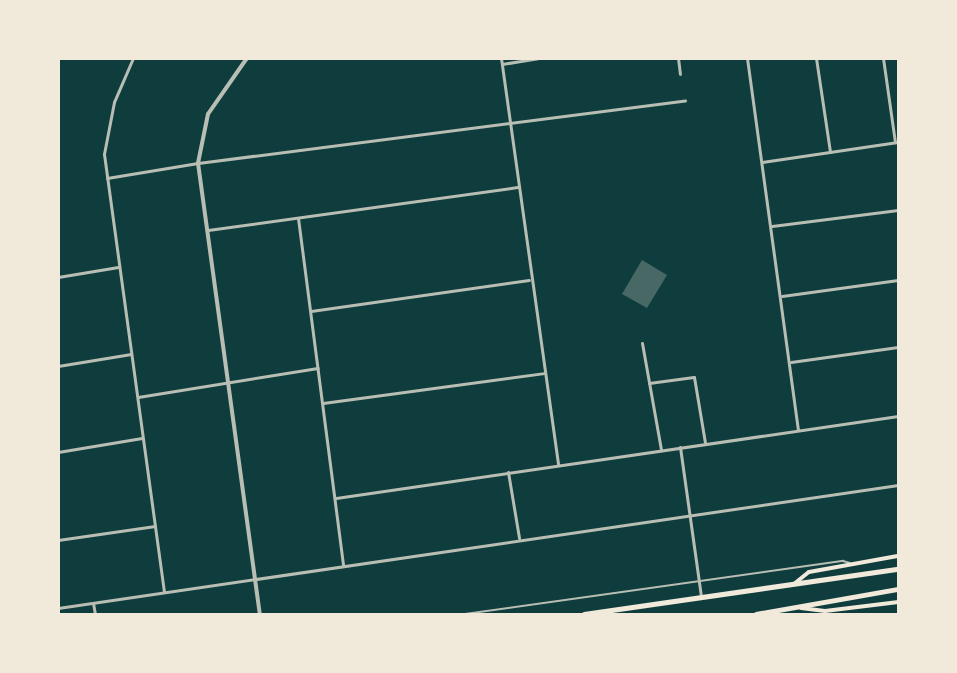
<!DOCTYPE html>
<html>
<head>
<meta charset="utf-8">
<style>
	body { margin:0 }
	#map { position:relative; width:957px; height:673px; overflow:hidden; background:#0f3d3e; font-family:"Source Sans 3",sans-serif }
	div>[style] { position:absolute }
	.building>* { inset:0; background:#486865 }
	.service>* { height:1.5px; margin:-0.75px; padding:0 0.75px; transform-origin:0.75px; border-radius:0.75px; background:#b8beb3 }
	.minor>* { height:3px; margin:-1.5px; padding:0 1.5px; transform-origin:1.5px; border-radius:1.5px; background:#b8beb3 }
	.tertiary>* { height:4px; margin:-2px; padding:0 2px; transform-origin:2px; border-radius:2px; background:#b8beb3 }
	.secondary>* { height:4px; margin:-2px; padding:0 2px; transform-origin:2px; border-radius:2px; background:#f1e9da }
	.trunk>* { height:4.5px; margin:-2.25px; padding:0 2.25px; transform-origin:2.25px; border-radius:2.25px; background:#f1e9da }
	span { translate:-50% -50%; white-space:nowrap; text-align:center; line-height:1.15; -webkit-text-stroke:4.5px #f1e9da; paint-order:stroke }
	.frame { position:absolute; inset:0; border:60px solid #f1e9da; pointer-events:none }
</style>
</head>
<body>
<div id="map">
	<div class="building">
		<div style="clip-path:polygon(642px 260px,667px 275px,647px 308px,622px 294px)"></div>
	</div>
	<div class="service">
		<div style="left:465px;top:614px;width:382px;rotate:-8deg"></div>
		<div style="left:843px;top:561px;width:7px;rotate:16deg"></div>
	</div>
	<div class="minor">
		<div style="left:133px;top:58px;width:48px;rotate:113.4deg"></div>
		<div style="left:114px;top:102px;width:53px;rotate:100.9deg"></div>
		<div style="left:104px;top:154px;width:442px;rotate:82.2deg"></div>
		<div style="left:501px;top:58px;width:411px;rotate:82deg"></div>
		<div style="left:678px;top:58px;width:16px;rotate:83deg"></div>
		<div style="left:747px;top:58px;width:375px;rotate:82.2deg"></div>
		<div style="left:816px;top:58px;width:95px;rotate:81.5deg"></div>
		<div style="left:883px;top:58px;width:85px;rotate:81.9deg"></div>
		<div style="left:502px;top:64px;width:36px;rotate:-9deg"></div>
		<div style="left:762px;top:162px;width:137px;rotate:-8.4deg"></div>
		<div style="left:107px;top:178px;width:92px;rotate:-9.4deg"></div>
		<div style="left:198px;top:163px;width:491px;rotate:-7.3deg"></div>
		<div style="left:298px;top:218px;width:350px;rotate:82.6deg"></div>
		<div style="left:772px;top:226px;width:127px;rotate:-7.2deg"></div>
		<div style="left:208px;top:230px;width:314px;rotate:-7.9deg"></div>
		<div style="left:58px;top:277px;width:61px;rotate:-9.5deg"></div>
		<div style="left:782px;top:296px;width:117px;rotate:-7.9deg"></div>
		<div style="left:311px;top:311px;width:220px;rotate:-8.1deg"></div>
		<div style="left:642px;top:343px;width:109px;rotate:79.9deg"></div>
		<div style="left:791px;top:362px;width:108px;rotate:-8deg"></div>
		<div style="left:58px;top:366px;width:74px;rotate:-9.3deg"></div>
		<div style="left:649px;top:383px;width:45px;rotate:-7.6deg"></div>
		<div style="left:694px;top:377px;width:67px;rotate:80.5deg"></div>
		<div style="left:138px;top:397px;width:182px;rotate:-9.2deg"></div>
		<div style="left:323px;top:403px;width:223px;rotate:-7.7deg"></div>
		<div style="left:680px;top:447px;width:150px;rotate:82deg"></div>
		<div style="left:58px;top:452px;width:85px;rotate:-9.5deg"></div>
		<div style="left:508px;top:472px;width:67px;rotate:80.5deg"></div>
		<div style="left:336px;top:498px;width:568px;rotate:-8.3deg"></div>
		<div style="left:58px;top:540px;width:98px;rotate:-8.2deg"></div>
		<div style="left:93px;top:603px;width:11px;rotate:80deg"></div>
		<div style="left:58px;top:608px;width:849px;rotate:-8.33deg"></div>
	</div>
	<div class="tertiary">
		<div style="left:247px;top:58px;width:68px;rotate:124.9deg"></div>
		<div style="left:208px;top:114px;width:50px;rotate:101.5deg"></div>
		<div style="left:198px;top:163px;width:455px;rotate:82.2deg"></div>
	</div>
	<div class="secondary">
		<div style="left:794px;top:584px;width:19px;rotate:-39deg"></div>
		<div style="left:809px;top:572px;width:90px;rotate:-10.2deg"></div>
		<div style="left:801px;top:608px;width:24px;rotate:7deg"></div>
		<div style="left:825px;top:611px;width:74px;rotate:-7deg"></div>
	</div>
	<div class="trunk">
		<div style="left:584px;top:614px;width:317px;rotate:-8.2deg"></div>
		<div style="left:756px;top:614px;width:144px;rotate:-10deg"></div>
	</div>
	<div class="frame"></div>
</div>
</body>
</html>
